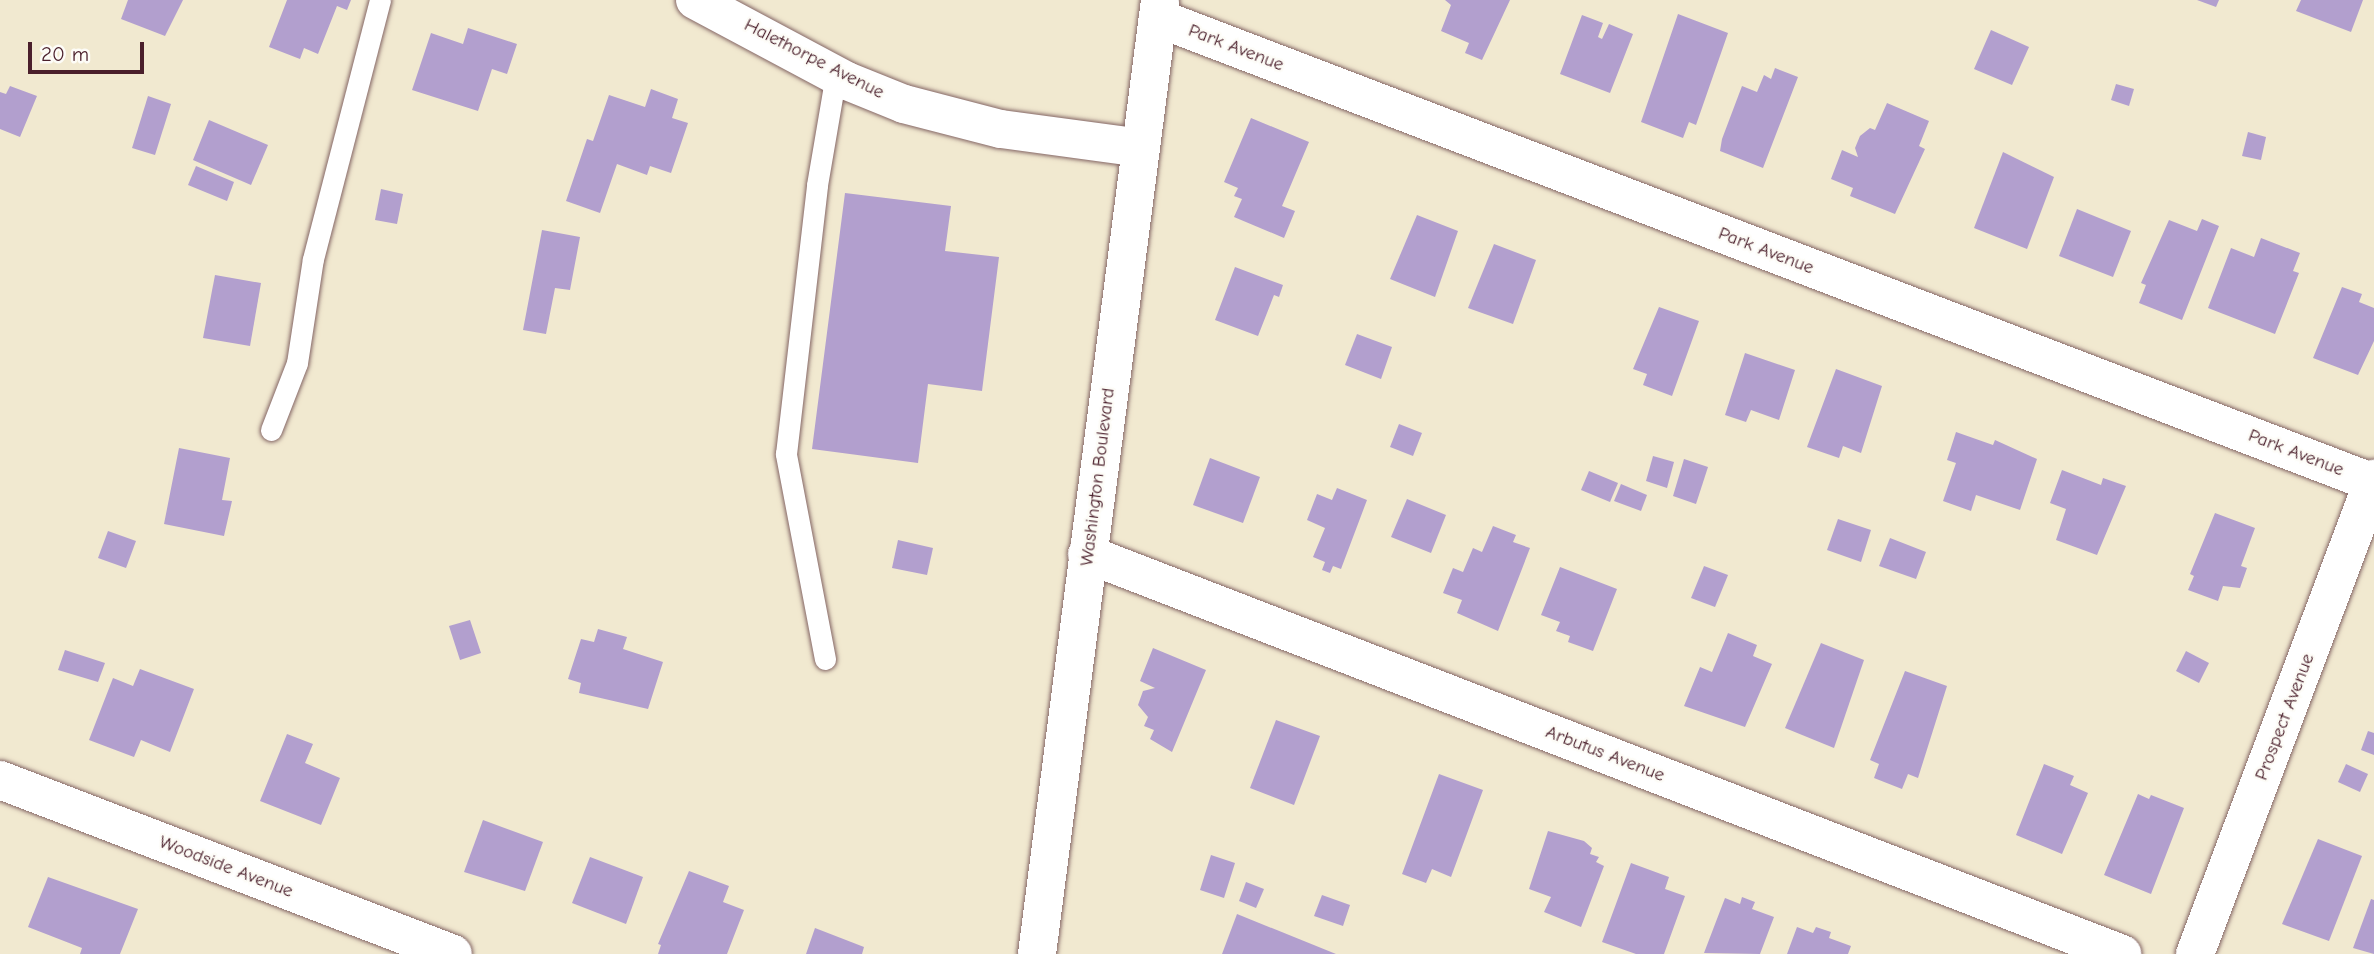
<!DOCTYPE html>
<html>
<head>
<meta charset="utf-8">
<style>
	body { margin:0 }
	#map { position:relative; width:2374px; height:954px; overflow:hidden; background:#f1e9d0; font-family:"Comic Neue",sans-serif }
	div>[style] { position:absolute }
	.building>* { inset:0; background:#b29fce }
	.roads { filter:drop-shadow(0 0 2px #846665) drop-shadow(0 0 2px #846665) }
	.service>* { height:21px; margin:-10.5px; padding:0 10.5px; transform-origin:10.5px; border-radius:10.5px; background:#fff }
	.minor>* { height:38px; margin:-19px; padding:0 19px; transform-origin:19px; border-radius:19px; background:#fff }
	.primary>* { height:38px; margin:-19px; padding:0 19px; transform-origin:19px; border-radius:19px; background:#fff }
	span { translate:-50% -50%; white-space:nowrap; text-align:center; line-height:1.15; -webkit-text-stroke:5px #fdfcf7; paint-order:stroke }
	.street-label { font-size:19px; color:#4a1f2b }
	.scale { position:absolute; left:28px; top:42px; width:116px; height:32px; box-sizing:border-box; border:4px solid #4a1f2b; border-top:0; padding-left:9px; font-size:21px; line-height:24px; white-space:nowrap; color:#4a1f2b; -webkit-text-stroke:5px #fdfcf7; paint-order:stroke }
</style>
</head>
<body>
<div id="map">
	<div class="building">
		<div style="clip-path:polygon(128px 0,183px 0,165px 36px,121px 19px)"></div>
		<div style="clip-path:polygon(287px 0,351px 0,347px 10px,337px 6px,318px 54px,304px 48px,300px 59px,269px 47px)"></div>
		<div style="clip-path:polygon(1445px 0,1510px 0,1482px 60px,1465px 53px,1469px 43px,1441px 31px,1451px 5px)"></div>
		<div style="clip-path:polygon(2197px 0,2219px 0,2216px 7px)"></div>
		<div style="clip-path:polygon(2301px 0,2363px 0,2351px 32px,2296px 11px)"></div>
		<div style="clip-path:polygon(1678px 14px,1728px 33px,1696px 125px,1689px 122px,1683px 138px,1641px 122px)"></div>
		<div style="clip-path:polygon(1582px 15px,1603px 23px,1598px 37px,1602px 39px,1609px 24px,1633px 34px,1610px 93px,1560px 74px)"></div>
		<div style="clip-path:polygon(468px 28px,517px 44px,507px 74px,492px 69px,478px 111px,412px 90px,431px 33px,463px 44px)"></div>
		<div style="clip-path:polygon(1991px 30px,2029px 47px,2012px 85px,1974px 69px)"></div>
		<div style="clip-path:polygon(1775px 68px,1798px 77px,1763px 168px,1720px 151px,1722px 139px,1742px 86px,1757px 92px,1764px 75px,1771px 79px)"></div>
		<div style="clip-path:polygon(2116px 84px,2134px 89px,2129px 106px,2111px 100px)"></div>
		<div style="clip-path:polygon(10px 86px,37px 96px,20px 137px,0 129px,0 92px,6px 94px)"></div>
		<div style="clip-path:polygon(651px 89px,678px 99px,672px 118px,688px 123px,671px 173px,650px 166px,647px 175px,617px 164px,600px 213px,566px 201px,587px 139px,593px 141px,609px 95px,645px 107px)"></div>
		<div style="clip-path:polygon(148px 96px,171px 104px,155px 155px,132px 148px)"></div>
		<div style="clip-path:polygon(1887px 103px,1929px 121px,1919px 146px,1925px 149px,1895px 214px,1850px 196px,1853px 188px,1831px 179px,1842px 150px,1858px 157px,1855px 148px,1860px 136px,1870px 128px,1875px 130px)"></div>
		<div style="clip-path:polygon(1251px 118px,1309px 142px,1282px 206px,1295px 211px,1284px 238px,1234px 217px,1242px 199px,1234px 196px,1238px 188px,1224px 182px)"></div>
		<div style="clip-path:polygon(209px 120px,268px 145px,251px 185px,193px 160px)"></div>
		<div style="clip-path:polygon(2248px 132px,2266px 137px,2261px 160px,2242px 156px)"></div>
		<div style="clip-path:polygon(2003px 152px,2054px 177px,2027px 249px,1974px 228px)"></div>
		<div style="clip-path:polygon(196px 166px,234px 182px,227px 201px,188px 185px)"></div>
		<div style="clip-path:polygon(381px 189px,403px 194px,397px 224px,375px 220px)"></div>
		<div style="clip-path:polygon(845px 193px,951px 206px,945px 251px,999px 257px,982px 391px,928px 384px,918px 463px,812px 449px)"></div>
		<div style="clip-path:polygon(2077px 209px,2131px 231px,2113px 277px,2059px 256px)"></div>
		<div style="clip-path:polygon(1417px 215px,1458px 231px,1435px 297px,1390px 279px)"></div>
		<div style="clip-path:polygon(2202px 219px,2219px 226px,2182px 320px,2139px 303px,2146px 285px,2141px 283px,2169px 220px,2197px 231px)"></div>
		<div style="clip-path:polygon(542px 230px,580px 237px,570px 290px,555px 288px,546px 334px,523px 330px)"></div>
		<div style="clip-path:polygon(2261px 238px,2300px 253px,2293px 271px,2299px 273px,2275px 334px,2208px 308px,2231px 248px,2254px 257px)"></div>
		<div style="clip-path:polygon(1494px 244px,1536px 260px,1513px 324px,1468px 308px)"></div>
		<div style="clip-path:polygon(1235px 267px,1283px 285px,1279px 297px,1274px 295px,1258px 336px,1215px 320px)"></div>
		<div style="clip-path:polygon(215px 275px,261px 283px,250px 346px,203px 338px)"></div>
		<div style="clip-path:polygon(2342px 287px,2362px 294px,2359px 302px,2374px 308px,2374px 341px,2358px 375px,2313px 358px)"></div>
		<div style="clip-path:polygon(1659px 307px,1699px 321px,1672px 396px,1643px 385px,1647px 374px,1633px 369px)"></div>
		<div style="clip-path:polygon(1357px 334px,1392px 347px,1381px 379px,1345px 365px)"></div>
		<div style="clip-path:polygon(1745px 353px,1795px 370px,1779px 420px,1751px 410px,1746px 422px,1725px 415px)"></div>
		<div style="clip-path:polygon(1836px 369px,1882px 386px,1861px 453px,1843px 446px,1839px 458px,1807px 447px)"></div>
		<div style="clip-path:polygon(1399px 424px,1422px 433px,1413px 456px,1390px 447px)"></div>
		<div style="clip-path:polygon(1956px 432px,1993px 445px,1995px 440px,2037px 459px,2020px 510px,1976px 495px,1971px 511px,1943px 501px,1956px 463px,1947px 460px)"></div>
		<div style="clip-path:polygon(179px 448px,230px 458px,222px 500px,232px 501px,224px 536px,164px 524px)"></div>
		<div style="clip-path:polygon(1653px 456px,1674px 462px,1667px 488px,1646px 481px)"></div>
		<div style="clip-path:polygon(1210px 458px,1260px 477px,1243px 523px,1193px 505px)"></div>
		<div style="clip-path:polygon(1684px 459px,1708px 467px,1696px 504px,1673px 496px)"></div>
		<div style="clip-path:polygon(2062px 470px,2101px 485px,2103px 478px,2126px 486px,2097px 555px,2056px 540px,2066px 509px,2050px 503px)"></div>
		<div style="clip-path:polygon(1589px 471px,1618px 483px,1610px 502px,1581px 490px)"></div>
		<div style="clip-path:polygon(1621px 484px,1647px 495px,1641px 511px,1614px 501px)"></div>
		<div style="clip-path:polygon(1337px 488px,1367px 500px,1341px 569px,1333px 566px,1330px 573px,1322px 570px,1325px 562px,1313px 557px,1325px 528px,1307px 520px,1317px 494px,1332px 500px)"></div>
		<div style="clip-path:polygon(1407px 499px,1446px 515px,1431px 553px,1391px 537px)"></div>
		<div style="clip-path:polygon(2215px 513px,2255px 528px,2241px 566px,2247px 568px,2240px 588px,2223px 586px,2218px 601px,2188px 590px,2194px 576px,2190px 574px)"></div>
		<div style="clip-path:polygon(1838px 519px,1871px 530px,1861px 562px,1827px 550px)"></div>
		<div style="clip-path:polygon(1493px 526px,1516px 535px,1513px 542px,1530px 548px,1498px 631px,1457px 613px,1462px 600px,1443px 593px,1453px 568px,1463px 572px,1473px 548px,1482px 552px)"></div>
		<div style="clip-path:polygon(108px 531px,136px 541px,126px 568px,98px 558px)"></div>
		<div style="clip-path:polygon(1890px 538px,1926px 552px,1916px 579px,1879px 566px)"></div>
		<div style="clip-path:polygon(898px 540px,933px 548px,927px 575px,892px 568px)"></div>
		<div style="clip-path:polygon(1704px 566px,1728px 575px,1715px 607px,1691px 598px)"></div>
		<div style="clip-path:polygon(1560px 567px,1617px 589px,1593px 651px,1568px 642px,1570px 636px,1556px 631px,1560px 622px,1541px 615px)"></div>
		<div style="clip-path:polygon(470px 620px,481px 653px,460px 660px,449px 626px)"></div>
		<div style="clip-path:polygon(598px 629px,627px 637px,623px 649px,663px 662px,648px 709px,579px 693px,581px 683px,568px 679px,581px 639px,594px 642px)"></div>
		<div style="clip-path:polygon(1728px 633px,1757px 645px,1753px 656px,1772px 664px,1745px 727px,1684px 706px,1700px 667px,1712px 672px)"></div>
		<div style="clip-path:polygon(1821px 643px,1864px 660px,1834px 748px,1785px 728px)"></div>
		<div style="clip-path:polygon(1153px 648px,1206px 670px,1172px 752px,1150px 739px,1154px 730px,1144px 726px,1148px 717px,1138px 705px,1143px 691px,1155px 688px,1140px 681px)"></div>
		<div style="clip-path:polygon(65px 650px,105px 663px,98px 682px,58px 670px)"></div>
		<div style="clip-path:polygon(2186px 651px,2209px 663px,2199px 683px,2176px 671px)"></div>
		<div style="clip-path:polygon(140px 669px,194px 689px,170px 752px,141px 740px,134px 757px,89px 740px,113px 678px,133px 686px)"></div>
		<div style="clip-path:polygon(1905px 671px,1947px 686px,1918px 778px,1908px 774px,1902px 789px,1874px 778px,1879px 764px,1870px 760px)"></div>
		<div style="clip-path:polygon(1276px 720px,1320px 736px,1294px 805px,1250px 788px)"></div>
		<div style="clip-path:polygon(2368px 731px,2374px 733px,2374px 755px,2361px 750px)"></div>
		<div style="clip-path:polygon(287px 734px,313px 744px,305px 763px,340px 778px,321px 825px,260px 801px)"></div>
		<div style="clip-path:polygon(2044px 764px,2074px 776px,2070px 785px,2088px 793px,2062px 854px,2016px 835px)"></div>
		<div style="clip-path:polygon(2346px 764px,2368px 774px,2360px 792px,2338px 782px)"></div>
		<div style="clip-path:polygon(1439px 774px,1483px 790px,1451px 877px,1432px 869px,1426px 883px,1402px 874px)"></div>
		<div style="clip-path:polygon(2138px 794px,2149px 799px,2151px 795px,2184px 808px,2151px 894px,2104px 875px)"></div>
		<div style="clip-path:polygon(483px 820px,543px 842px,525px 891px,464px 872px)"></div>
		<div style="clip-path:polygon(1548px 831px,1584px 841px,1592px 848px,1590px 854px,1599px 857px,1596px 862px,1604px 866px,1581px 927px,1544px 912px,1551px 897px,1529px 889px)"></div>
		<div style="clip-path:polygon(2318px 839px,2362px 856px,2329px 941px,2282px 924px)"></div>
		<div style="clip-path:polygon(1211px 855px,1235px 863px,1224px 898px,1200px 890px)"></div>
		<div style="clip-path:polygon(590px 857px,643px 877px,626px 924px,572px 903px)"></div>
		<div style="clip-path:polygon(1631px 863px,1669px 877px,1665px 889px,1685px 896px,1664px 954px,1636px 954px,1602px 942px)"></div>
		<div style="clip-path:polygon(689px 871px,729px 886px,723px 902px,744px 910px,727px 954px,658px 954px,661px 945px,658px 944px)"></div>
		<div style="clip-path:polygon(48px 877px,138px 909px,120px 954px,80px 954px,82px 948px,28px 927px)"></div>
		<div style="clip-path:polygon(1246px 882px,1264px 889px,1256px 908px,1239px 901px)"></div>
		<div style="clip-path:polygon(1322px 895px,1350px 905px,1343px 926px,1314px 916px)"></div>
		<div style="clip-path:polygon(1742px 897px,1755px 902px,1752px 909px,1774px 917px,1760px 954px,1704px 953px,1725px 898px,1740px 904px)"></div>
		<div style="clip-path:polygon(2371px 899px,2374px 900px,2374px 954px,2353px 948px)"></div>
		<div style="clip-path:polygon(1237px 914px,1336px 954px,1222px 954px)"></div>
		<div style="clip-path:polygon(1797px 927px,1813px 933px,1816px 927px,1831px 932px,1829px 938px,1851px 946px,1848px 954px,1787px 954px)"></div>
		<div style="clip-path:polygon(815px 928px,864px 947px,862px 954px,806px 954px)"></div>
	</div>
	<div class="roads">
		<div class="service">
			<div style="left:271px;top:430px;width:72px;rotate:-68.8deg"></div>
			<div style="left:297px;top:363px;width:105px;rotate:-81.3deg"></div>
			<div style="left:313px;top:259px;width:268px;rotate:-75.5deg"></div>
			<div style="left:825px;top:659px;width:209px;rotate:-100.8deg"></div>
			<div style="left:786px;top:454px;width:271px;rotate:-83.4deg"></div>
			<div style="left:817px;top:185px;width:113px;rotate:-80.3deg"></div>
		</div>
		<div class="minor">
			<div style="left:695px;top:0;width:172px;rotate:28.1deg"></div>
			<div style="left:847px;top:81px;width:61px;rotate:22deg"></div>
			<div style="left:904px;top:104px;width:100px;rotate:14.5deg"></div>
			<div style="left:1001px;top:129px;width:141px;rotate:7.7deg"></div>
			<div style="left:1158px;top:18px;width:1302px;rotate:20.93deg"></div>
			<div style="left:1087px;top:554px;width:1110px;rotate:21.13deg"></div>
			<div style="left:0;top:780px;width:485px;rotate:21deg"></div>
			<div style="left:2195px;top:954px;width:508px;rotate:-69.35deg"></div>
		</div>
		<div class="primary">
			<div style="left:1037px;top:954px;width:962px;rotate:-82.65deg"></div>
		</div>
	</div>
	<div class="street-label">
		<span style="left:1236px;top:48px;rotate:21deg">Park Avenue</span>
		<span style="left:814px;top:59px;rotate:27deg">Halethorpe Avenue</span>
		<span style="left:1766px;top:251px;rotate:21deg">Park Avenue</span>
		<span style="left:2296px;top:453px;rotate:21deg">Park Avenue</span>
		<span style="left:1098px;top:477px;rotate:-83deg">Washington Boulevard</span>
		<span style="left:2285px;top:717px;rotate:-69deg">Prospect Avenue</span>
		<span style="left:1605px;top:754px;rotate:21deg">Arbutus Avenue</span>
		<span style="left:226px;top:867px;rotate:21deg">Woodside Avenue</span>
	</div>
	<div class="scale">20 m</div>
</div>
</body>
</html>
